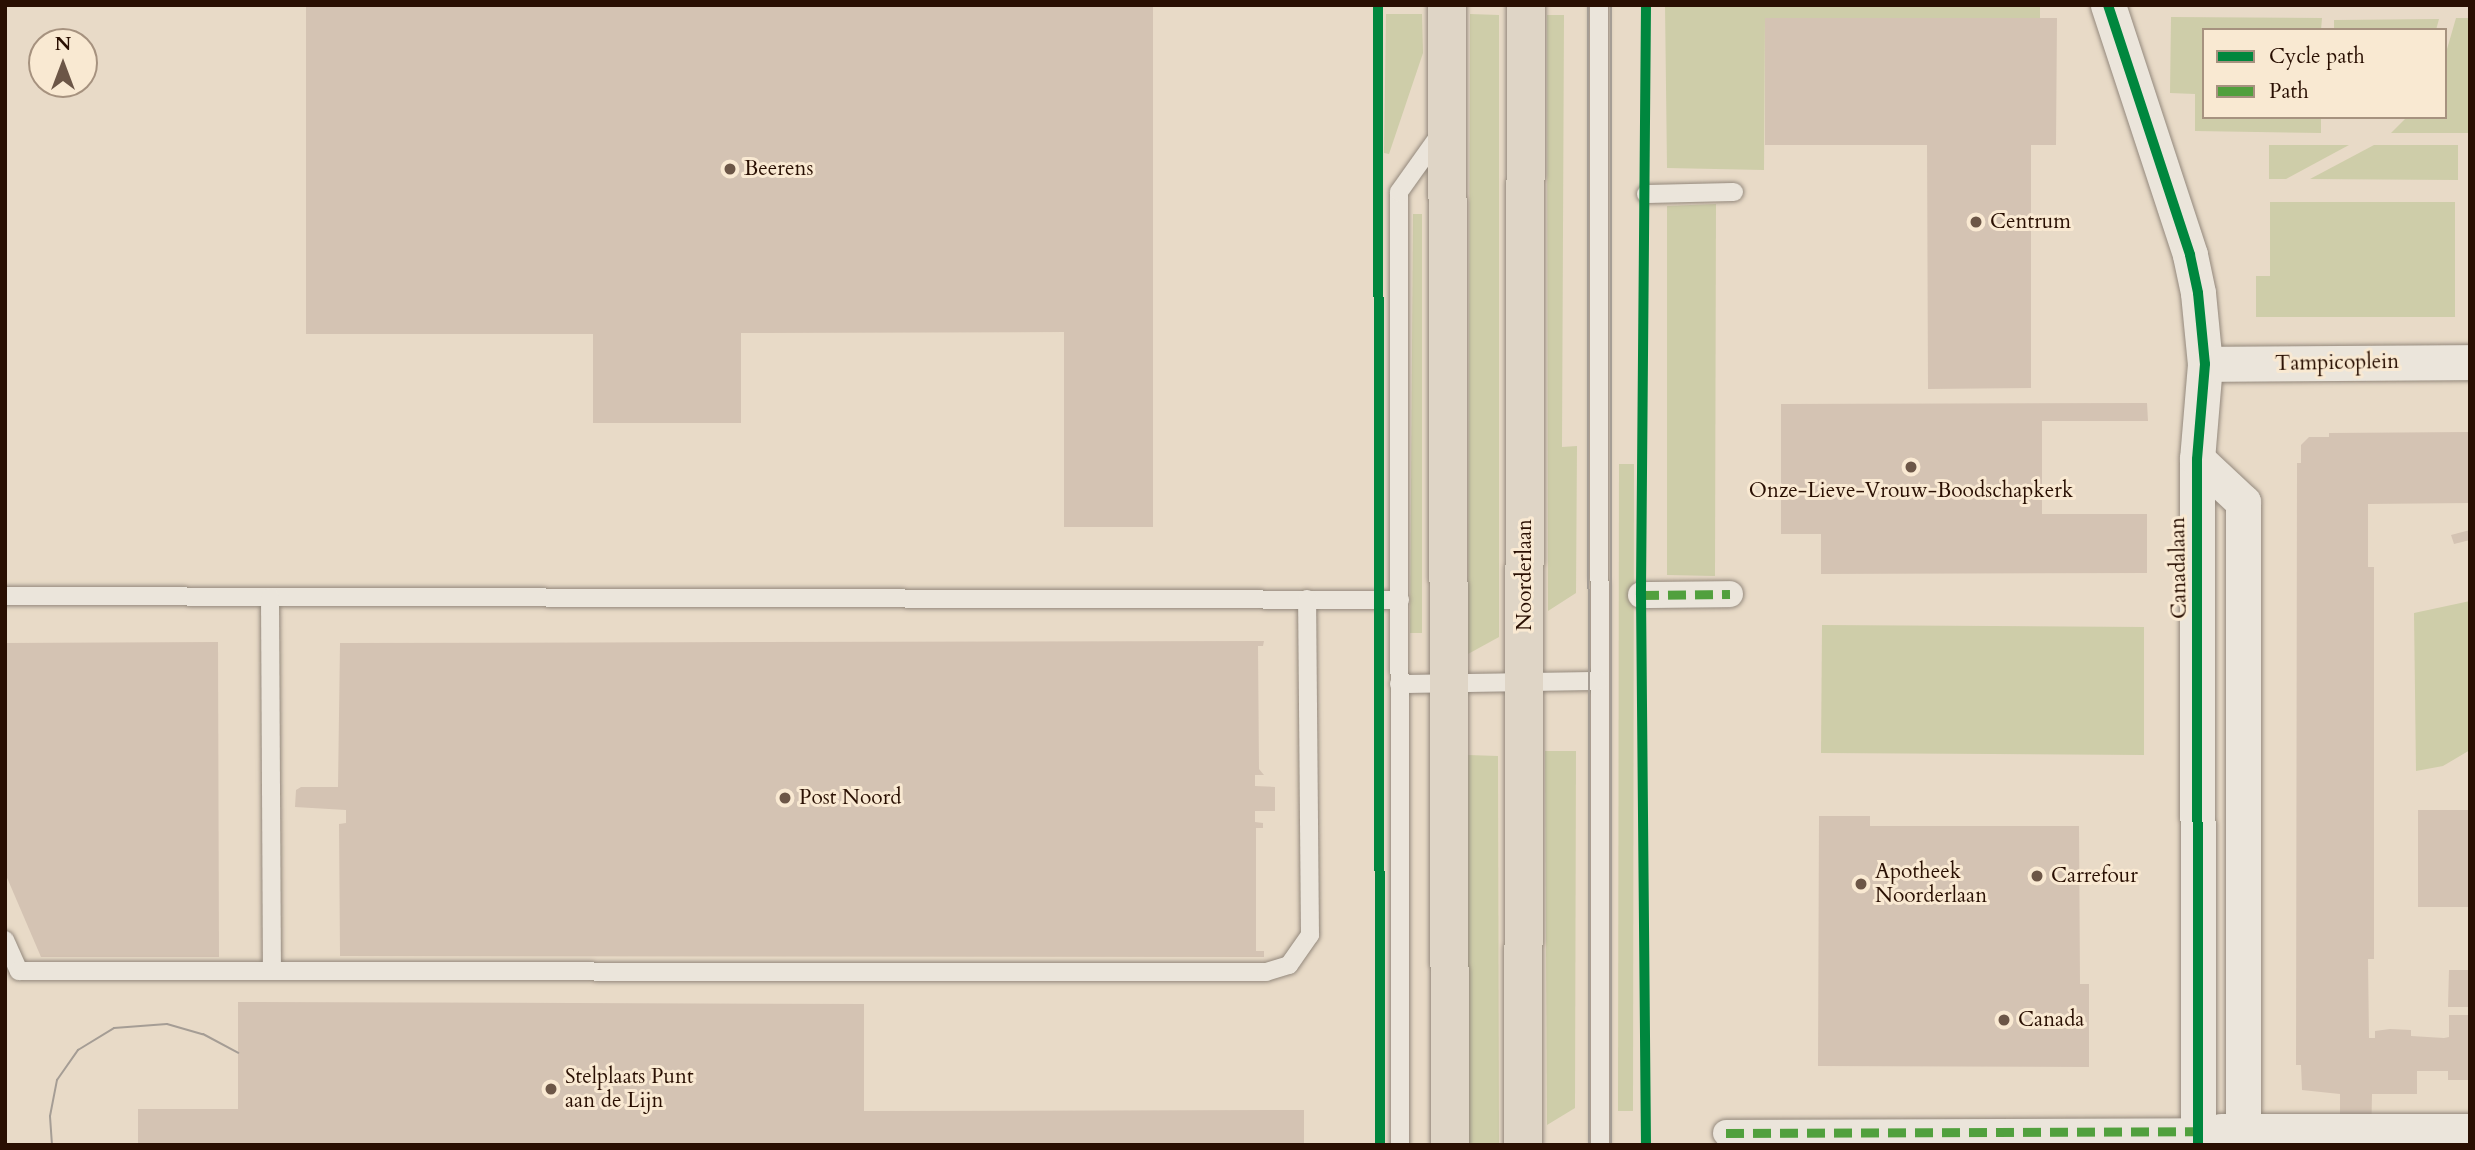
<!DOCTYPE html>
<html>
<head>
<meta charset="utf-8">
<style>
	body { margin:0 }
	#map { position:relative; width:2475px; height:1150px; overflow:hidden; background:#e8dac7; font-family:Cardo,serif }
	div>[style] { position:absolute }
	.green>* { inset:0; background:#cecda9 }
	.building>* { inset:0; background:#d4c3b3 }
	.roads { filter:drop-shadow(0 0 2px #93887c) drop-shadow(0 0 2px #93887c) }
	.service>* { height:18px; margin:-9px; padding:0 9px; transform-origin:9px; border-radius:9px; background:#ebe5db }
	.pedestrian>* { height:26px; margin:-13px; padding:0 13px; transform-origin:13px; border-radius:13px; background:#ebe5db }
	.minor>* { height:35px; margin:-17.5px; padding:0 17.5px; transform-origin:17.5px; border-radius:17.5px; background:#ebe5db }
	.primary>* { height:38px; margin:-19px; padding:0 19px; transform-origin:19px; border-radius:19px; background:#dfd5c6 }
	.tram>* { height:2px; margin:-1px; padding:0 1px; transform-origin:1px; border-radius:1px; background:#a59d95 }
	.quiet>* { height:9px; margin-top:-4.5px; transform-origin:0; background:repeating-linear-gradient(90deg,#51a03d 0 18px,transparent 0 27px) }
	.cycleway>* { height:10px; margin:-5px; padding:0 5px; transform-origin:5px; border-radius:5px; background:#00873e }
	.dots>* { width:19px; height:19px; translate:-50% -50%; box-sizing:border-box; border:4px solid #f9e9d2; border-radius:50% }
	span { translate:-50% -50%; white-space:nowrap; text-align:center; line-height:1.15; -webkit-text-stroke:6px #f9e9d2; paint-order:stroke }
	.poi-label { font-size:21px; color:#290f02 }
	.left { translate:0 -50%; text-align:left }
	.street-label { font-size:21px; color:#290f02 }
	.frame { position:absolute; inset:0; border:7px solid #290f02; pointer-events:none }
	.legend { position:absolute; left:2202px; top:28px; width:245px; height:91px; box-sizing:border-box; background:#f9e9d2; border:2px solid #a6927f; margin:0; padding:9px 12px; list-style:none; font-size:21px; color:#290f02 }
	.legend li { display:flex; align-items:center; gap:14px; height:35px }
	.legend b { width:35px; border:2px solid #a6927f }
	.north { position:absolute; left:28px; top:28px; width:70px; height:70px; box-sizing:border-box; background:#f9e9d2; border:2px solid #a6927f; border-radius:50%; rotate:0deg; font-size:19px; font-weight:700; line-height:28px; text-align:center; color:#290f02 }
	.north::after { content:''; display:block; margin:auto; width:24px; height:32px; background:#6c5647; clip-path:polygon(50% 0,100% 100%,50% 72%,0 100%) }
</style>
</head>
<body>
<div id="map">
	<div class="green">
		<div style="clip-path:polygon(1665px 5px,2040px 5px,2040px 18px,1765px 18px,1764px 170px,1667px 168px)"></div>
		<div style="clip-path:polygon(1386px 14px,1422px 14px,1423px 53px,1389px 154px,1384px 153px)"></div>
		<div style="clip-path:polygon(1470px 14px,1499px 15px,1499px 637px,1468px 654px)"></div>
		<div style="clip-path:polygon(1547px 15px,1564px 15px,1562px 447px,1577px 446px,1576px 593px,1548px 611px)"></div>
		<div style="clip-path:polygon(2171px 17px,2322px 18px,2321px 30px,2204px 30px,2204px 117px,2321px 117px,2321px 133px,2195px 131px,2195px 94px,2170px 93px)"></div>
		<div style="clip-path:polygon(2456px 18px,2470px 18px,2470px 133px,2391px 133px,2407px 117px,2445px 117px,2445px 56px)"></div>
		<div style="clip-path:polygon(2439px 19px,2436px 30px,2334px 30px,2334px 20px)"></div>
		<div style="clip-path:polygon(2269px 145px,2349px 145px,2286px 179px,2269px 179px)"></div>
		<div style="clip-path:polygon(2374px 145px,2458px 145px,2458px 180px,2310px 179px)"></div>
		<div style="clip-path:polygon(2270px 202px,2455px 202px,2455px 317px,2256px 317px,2256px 276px,2270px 276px)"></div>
		<div style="clip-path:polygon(1716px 204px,1715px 576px,1667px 575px,1667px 206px)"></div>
		<div style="clip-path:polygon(1413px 214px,1422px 214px,1422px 633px,1410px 633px)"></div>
		<div style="clip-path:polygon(1619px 464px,1634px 464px,1633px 1111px,1618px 1111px)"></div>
		<div style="clip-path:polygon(2470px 601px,2470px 750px,2443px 766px,2416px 771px,2414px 613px)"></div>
		<div style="clip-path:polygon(1822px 625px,2144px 627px,2144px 755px,1821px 753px)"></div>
		<div style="clip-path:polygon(1545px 751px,1576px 751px,1575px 1108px,1547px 1125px)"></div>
		<div style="clip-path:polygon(1468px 755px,1498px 756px,1499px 1145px,1470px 1145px,1467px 1140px)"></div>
	</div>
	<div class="building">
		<div style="clip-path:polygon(306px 5px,1153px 5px,1153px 527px,1064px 527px,1064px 332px,741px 333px,741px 423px,593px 423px,593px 334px,306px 334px)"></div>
		<div style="clip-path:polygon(1765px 18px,2057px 18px,2056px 145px,2031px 145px,2031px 388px,1928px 389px,1927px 145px,1765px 145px)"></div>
		<div style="clip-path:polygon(2147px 403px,2148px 421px,2042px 421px,2042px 514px,2147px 514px,2147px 573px,1821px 574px,1821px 534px,1781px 534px,1781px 404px)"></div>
		<div style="clip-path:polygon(2470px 432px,2470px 503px,2368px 504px,2368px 567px,2374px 567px,2374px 959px,2368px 959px,2369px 1038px,2375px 1038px,2375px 1031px,2390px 1029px,2411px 1030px,2411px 1036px,2444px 1038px,2449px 1037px,2449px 1015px,2470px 1015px,2470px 1080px,2448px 1080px,2448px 1071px,2417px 1071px,2417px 1094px,2372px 1094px,2371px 1145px,2340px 1115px,2340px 1094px,2302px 1090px,2301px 1065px,2296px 1065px,2297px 463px,2301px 463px,2301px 445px,2309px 437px,2329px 437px,2329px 433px)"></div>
		<div style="clip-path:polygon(2470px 530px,2470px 540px,2454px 544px,2451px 535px)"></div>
		<div style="clip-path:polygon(1264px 641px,1263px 646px,1258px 646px,1259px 769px,1264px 775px,1255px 775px,1255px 786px,1275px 787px,1275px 811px,1255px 811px,1255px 822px,1263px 823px,1263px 828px,1256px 828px,1256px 951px,1264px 951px,1264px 957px,340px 956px,339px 824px,346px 823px,346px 810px,295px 807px,296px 790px,301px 787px,338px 787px,340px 643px)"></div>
		<div style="clip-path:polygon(218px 642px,219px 957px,41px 957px,5px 873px,5px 643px)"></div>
		<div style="clip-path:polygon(2418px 810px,2470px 810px,2470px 907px,2418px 907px)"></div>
		<div style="clip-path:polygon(1819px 816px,1870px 816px,1870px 826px,2079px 826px,2080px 984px,2089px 984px,2089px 1067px,1818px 1066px)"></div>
		<div style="clip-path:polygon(2449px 970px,2470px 970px,2470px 1007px,2448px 1007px)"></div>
		<div style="clip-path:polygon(238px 1002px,864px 1004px,864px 1111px,1304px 1110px,1304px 1145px,138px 1145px,138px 1109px,238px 1109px)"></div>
	</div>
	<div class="roads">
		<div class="service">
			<div style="left:1599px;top:5px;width:1140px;rotate:89.95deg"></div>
			<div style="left:1646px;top:194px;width:88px;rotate:-1.3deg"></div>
			<div style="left:5px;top:596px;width:1395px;rotate:0.16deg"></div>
			<div style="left:270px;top:597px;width:374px;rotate:89.7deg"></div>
			<div style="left:1399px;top:684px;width:200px;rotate:-0.9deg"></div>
			<div style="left:5px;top:940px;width:34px;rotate:66deg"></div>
			<div style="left:19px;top:971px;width:1247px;rotate:0.05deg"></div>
			<div style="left:1266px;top:972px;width:24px;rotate:-17deg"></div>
			<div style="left:1289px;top:965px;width:37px;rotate:-55deg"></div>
			<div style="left:1310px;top:935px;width:336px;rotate:-90.5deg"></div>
			<div style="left:1400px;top:1145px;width:953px;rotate:-90.06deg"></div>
			<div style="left:1399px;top:192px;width:72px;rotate:-54.6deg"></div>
		</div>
		<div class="pedestrian">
			<div style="left:1641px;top:595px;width:89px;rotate:-0.6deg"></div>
			<div style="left:1726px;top:1133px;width:472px;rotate:-0.2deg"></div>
		</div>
		<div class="minor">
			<div style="left:2108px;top:5px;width:263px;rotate:71.8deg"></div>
			<div style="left:2190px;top:255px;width:39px;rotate:78deg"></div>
			<div style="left:2198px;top:293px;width:71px;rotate:84.4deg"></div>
			<div style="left:2205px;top:364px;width:95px;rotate:94.8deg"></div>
			<div style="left:2197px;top:459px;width:686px;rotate:89.92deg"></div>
			<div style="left:2205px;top:364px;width:265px;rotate:-0.4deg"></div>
			<div style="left:2197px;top:459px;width:63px;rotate:43.1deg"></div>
			<div style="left:2243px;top:502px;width:643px;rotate:90deg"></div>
			<div style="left:2221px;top:1131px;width:249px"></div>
		</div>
		<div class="primary">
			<div style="left:1447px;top:5px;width:1140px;rotate:89.85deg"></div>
			<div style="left:1523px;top:1145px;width:1140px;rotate:-89.85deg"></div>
		</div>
	</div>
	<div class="tram">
		<div style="left:1588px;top:5px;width:1140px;rotate:89.95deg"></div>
		<div style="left:1611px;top:5px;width:1140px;rotate:90deg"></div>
		<div style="left:52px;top:1145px;width:29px;rotate:-94deg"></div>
		<div style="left:50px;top:1116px;width:37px;rotate:-79deg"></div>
		<div style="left:57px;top:1080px;width:37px;rotate:-55deg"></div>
		<div style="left:78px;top:1050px;width:42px;rotate:-31.4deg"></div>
		<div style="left:114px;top:1028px;width:53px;rotate:-4.3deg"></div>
		<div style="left:167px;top:1024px;width:37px;rotate:16deg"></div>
		<div style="left:203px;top:1034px;width:40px;rotate:28deg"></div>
	</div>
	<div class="quiet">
		<div style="left:1641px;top:595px;width:89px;rotate:-0.6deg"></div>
		<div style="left:1726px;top:1133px;width:472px;rotate:-0.2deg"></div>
	</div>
	<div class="cycleway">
		<div style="left:1378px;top:5px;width:1140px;rotate:89.9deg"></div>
		<div style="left:1646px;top:5px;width:590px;rotate:90.49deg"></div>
		<div style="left:1641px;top:595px;width:550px;rotate:89.48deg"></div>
		<div style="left:2108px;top:5px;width:263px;rotate:71.8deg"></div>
		<div style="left:2190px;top:255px;width:39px;rotate:78deg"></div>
		<div style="left:2198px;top:293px;width:71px;rotate:84.4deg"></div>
		<div style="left:2205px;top:364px;width:95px;rotate:94.8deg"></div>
		<div style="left:2197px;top:459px;width:686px;rotate:89.92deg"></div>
	</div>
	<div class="dots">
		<div style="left:730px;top:169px;background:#6c5647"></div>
		<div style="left:1976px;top:222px;background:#6c5647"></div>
		<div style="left:1911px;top:467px;background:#6c5647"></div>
		<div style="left:785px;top:798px;background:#6c5647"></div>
		<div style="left:2037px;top:876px;background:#6c5647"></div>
		<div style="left:1861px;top:884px;background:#6c5647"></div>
		<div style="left:2004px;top:1020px;background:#6c5647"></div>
		<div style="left:551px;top:1089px;background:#6c5647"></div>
	</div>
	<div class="poi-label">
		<span class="left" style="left:744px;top:169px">Beerens</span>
		<span class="left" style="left:1990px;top:222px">Centrum</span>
		<span style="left:1911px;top:491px">Onze-Lieve-Vrouw-Boodschapkerk</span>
		<span class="left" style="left:799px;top:798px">Post Noord</span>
		<span class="left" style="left:1875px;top:884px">Apotheek<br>Noorderlaan</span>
		<span class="left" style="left:2051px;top:876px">Carrefour</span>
		<span class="left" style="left:2018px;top:1020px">Canada</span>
		<span class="left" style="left:565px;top:1089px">Stelplaats Punt<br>aan de Lijn</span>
	</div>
	<div class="street-label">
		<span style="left:2337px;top:363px;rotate:-1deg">Tampicoplein</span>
		<span style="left:2179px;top:568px;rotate:-91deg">Canadalaan</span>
		<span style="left:1525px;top:575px;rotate:-90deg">Noorderlaan</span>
	</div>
	<div class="frame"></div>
	<ul class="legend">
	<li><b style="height:9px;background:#00873e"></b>Cycle path</li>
	<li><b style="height:9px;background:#51a03d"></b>Path</li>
	</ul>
	<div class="north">N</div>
</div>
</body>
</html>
